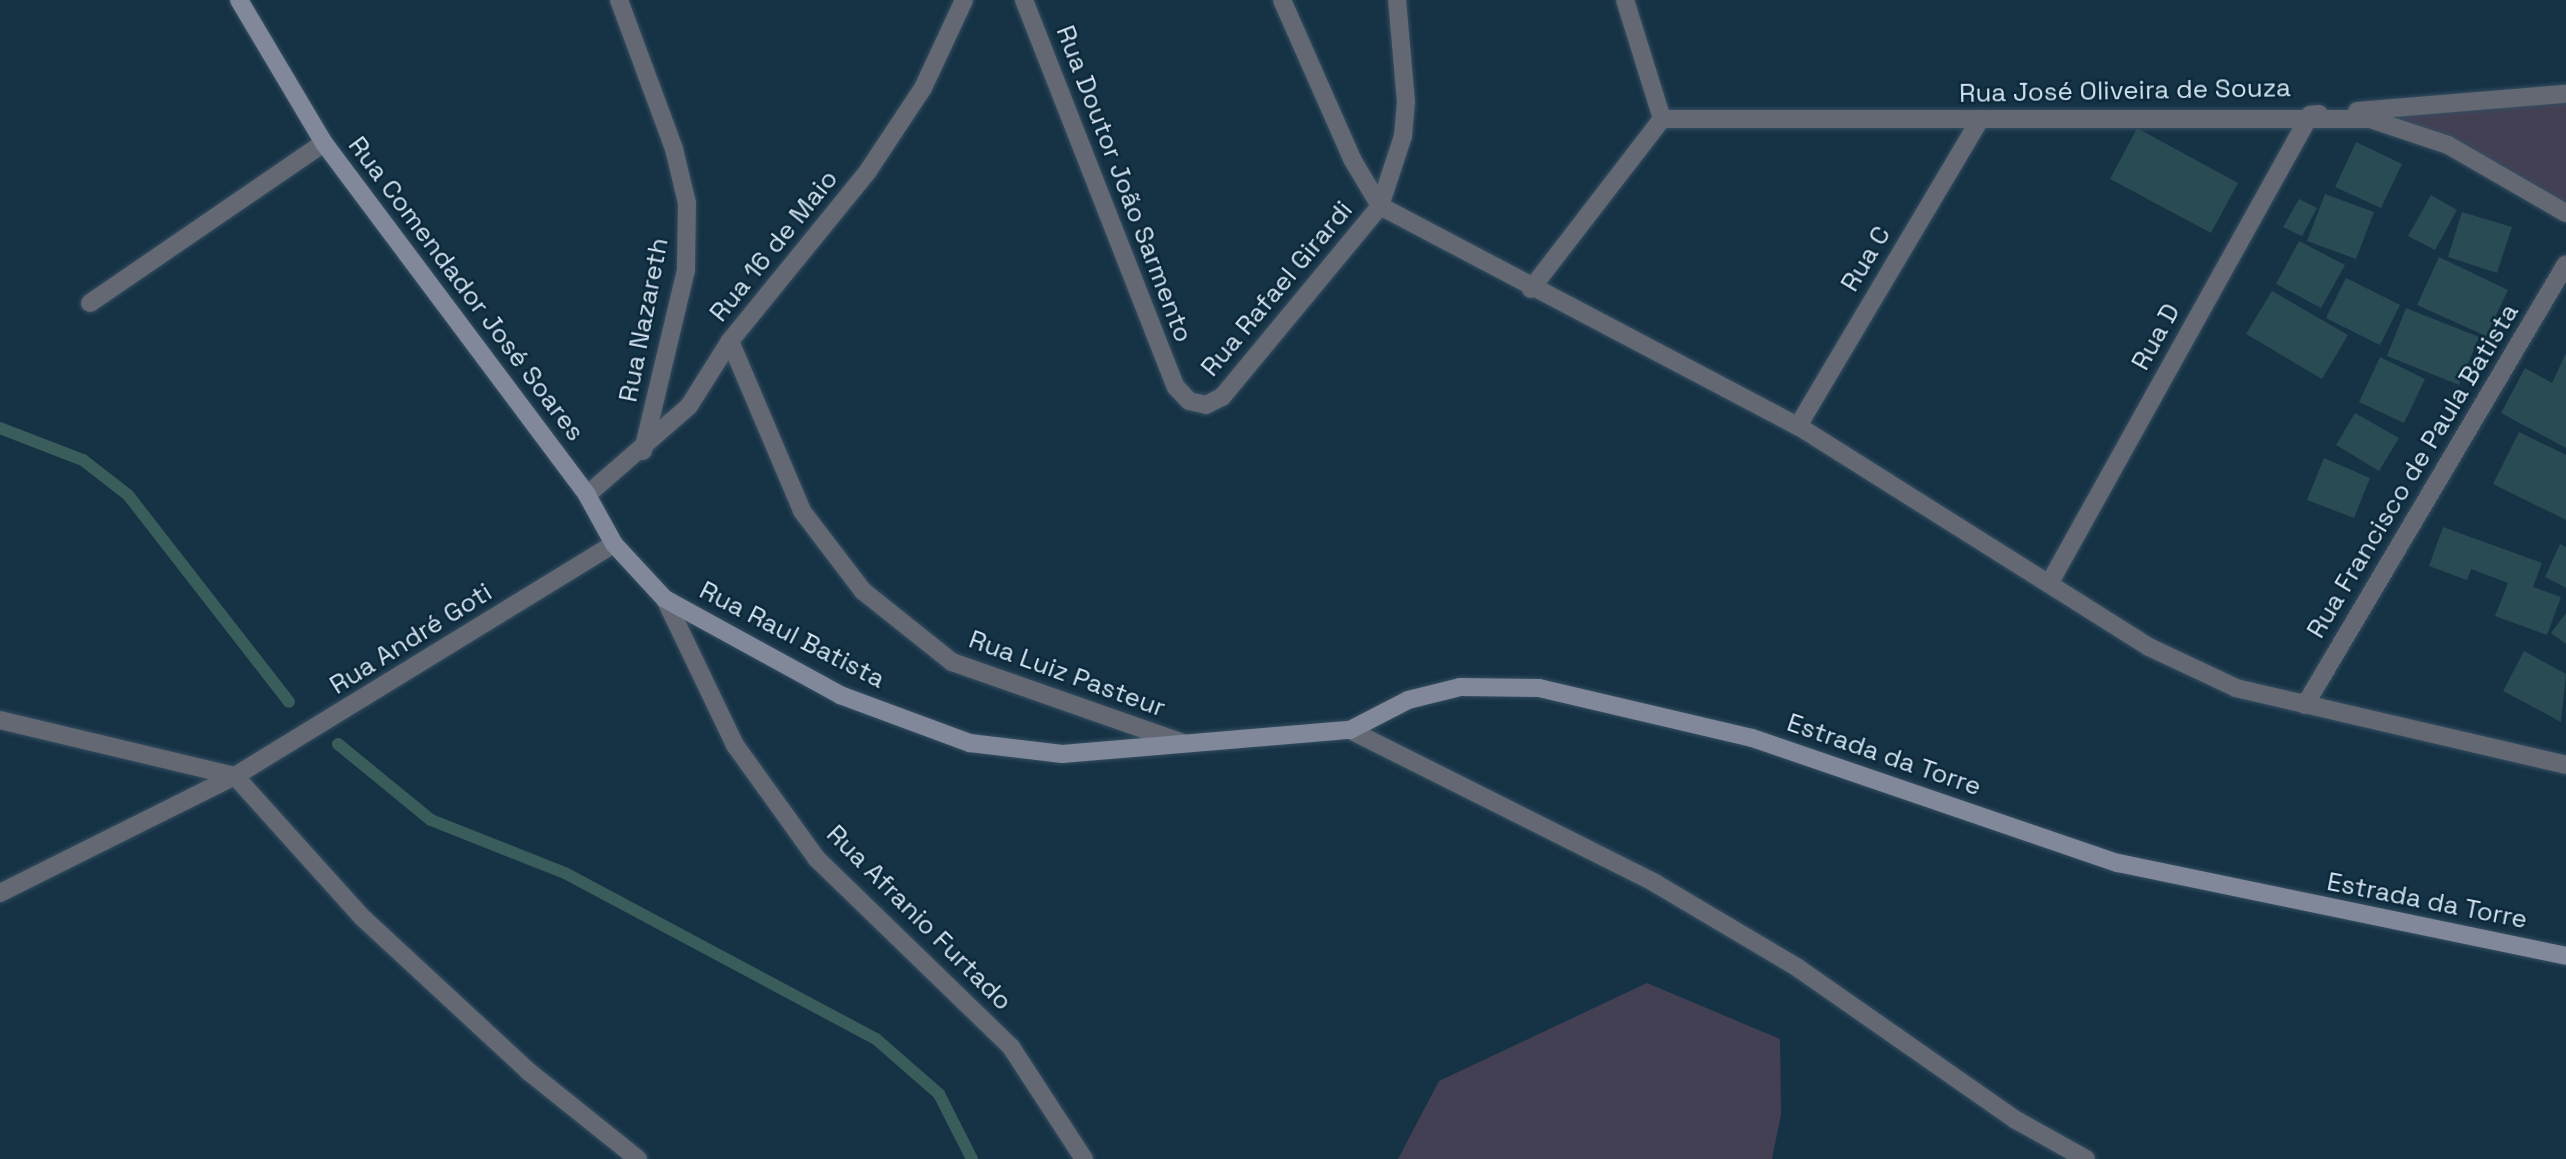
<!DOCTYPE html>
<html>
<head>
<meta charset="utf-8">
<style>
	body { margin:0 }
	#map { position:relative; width:2566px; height:1159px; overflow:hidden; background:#163245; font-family:"Space Grotesk",sans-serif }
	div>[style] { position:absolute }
	.green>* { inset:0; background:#444054 }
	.stream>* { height:12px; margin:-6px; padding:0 6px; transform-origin:6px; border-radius:6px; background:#395d5a }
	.building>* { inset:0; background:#294b54 }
	.roads { filter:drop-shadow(0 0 2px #344e60) drop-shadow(0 0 2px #344e60) }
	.street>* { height:18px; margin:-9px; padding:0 9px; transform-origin:9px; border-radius:9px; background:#636873 }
	.secondary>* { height:18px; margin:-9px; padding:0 9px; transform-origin:9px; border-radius:9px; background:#80889a }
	span { translate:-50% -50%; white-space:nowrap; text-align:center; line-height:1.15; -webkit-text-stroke:5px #0b283b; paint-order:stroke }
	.street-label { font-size:26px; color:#d1e1ee }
</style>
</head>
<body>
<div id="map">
	<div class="green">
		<div style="clip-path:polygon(2566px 94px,2566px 213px,2448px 145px,2370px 119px)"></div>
		<div style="clip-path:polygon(1647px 983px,1780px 1039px,1781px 1114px,1772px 1159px,1398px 1159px,1439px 1081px)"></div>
	</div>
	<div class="stream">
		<div style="left:0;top:428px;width:89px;rotate:21.1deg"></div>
		<div style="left:83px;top:460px;width:57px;rotate:37.9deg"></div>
		<div style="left:128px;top:495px;width:262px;rotate:52.1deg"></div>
		<div style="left:338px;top:744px;width:120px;rotate:39.3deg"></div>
		<div style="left:431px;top:820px;width:144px;rotate:21.6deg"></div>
		<div style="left:565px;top:873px;width:353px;rotate:28.1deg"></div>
		<div style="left:876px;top:1039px;width:84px;rotate:41.1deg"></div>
		<div style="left:939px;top:1094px;width:73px;rotate:63.1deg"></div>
	</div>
	<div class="building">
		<div style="clip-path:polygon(2137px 128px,2238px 183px,2211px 233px,2110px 179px)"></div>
		<div style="clip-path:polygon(2356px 142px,2402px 164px,2381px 208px,2335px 187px)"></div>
		<div style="clip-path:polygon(2325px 194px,2374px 212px,2356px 259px,2307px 241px)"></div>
		<div style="clip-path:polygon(2431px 195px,2457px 210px,2435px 250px,2408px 236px)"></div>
		<div style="clip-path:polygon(2299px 199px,2317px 208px,2302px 236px,2283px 227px)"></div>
		<div style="clip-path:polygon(2462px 212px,2512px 227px,2497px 273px,2448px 257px)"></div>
		<div style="clip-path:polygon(2299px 241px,2345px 265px,2321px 308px,2276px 284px)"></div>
		<div style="clip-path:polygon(2439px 257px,2508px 290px,2486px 336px,2417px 305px)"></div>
		<div style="clip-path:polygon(2346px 278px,2400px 305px,2380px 345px,2326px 318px)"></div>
		<div style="clip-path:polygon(2272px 291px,2348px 335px,2322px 379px,2246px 334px)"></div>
		<div style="clip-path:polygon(2406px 308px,2479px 337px,2459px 385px,2387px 356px)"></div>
		<div style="clip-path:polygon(2566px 353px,2566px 448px,2501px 413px,2525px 368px,2552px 383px)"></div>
		<div style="clip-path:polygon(2380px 357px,2425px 379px,2404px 423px,2359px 402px)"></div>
		<div style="clip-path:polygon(2355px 413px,2399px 438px,2379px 471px,2336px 445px)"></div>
		<div style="clip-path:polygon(2519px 432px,2566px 455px,2566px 520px,2493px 484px)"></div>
		<div style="clip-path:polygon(2324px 458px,2370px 478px,2354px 518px,2307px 500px)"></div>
		<div style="clip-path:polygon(2443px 527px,2542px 563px,2533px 587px,2561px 597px,2547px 635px,2495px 616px,2508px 583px,2471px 569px,2467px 580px,2429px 566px)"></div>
		<div style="clip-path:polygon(2560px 544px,2566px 547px,2566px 588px,2545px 577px)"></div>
		<div style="clip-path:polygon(2566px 613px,2566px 644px,2551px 633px)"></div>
		<div style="clip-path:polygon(2524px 651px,2566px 674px,2561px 722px,2503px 691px)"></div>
	</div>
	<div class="roads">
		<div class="street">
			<div style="left:619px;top:0;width:159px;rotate:69.7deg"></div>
			<div style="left:674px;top:149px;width:56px;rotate:76.5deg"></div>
			<div style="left:687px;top:203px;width:67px;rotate:90.9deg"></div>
			<div style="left:686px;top:270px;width:186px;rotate:103.4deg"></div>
			<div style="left:1024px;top:0;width:416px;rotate:68.6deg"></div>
			<div style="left:1176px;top:387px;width:19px;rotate:47deg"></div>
			<div style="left:1189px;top:401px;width:17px;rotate:13deg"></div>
			<div style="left:1206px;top:405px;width:18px;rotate:-27deg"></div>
			<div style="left:1222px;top:397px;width:248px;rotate:-50.4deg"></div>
			<div style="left:1380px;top:206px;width:74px;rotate:-71.8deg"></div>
			<div style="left:1403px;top:136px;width:34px;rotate:-85deg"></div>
			<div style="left:1406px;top:102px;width:102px;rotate:-95deg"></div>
			<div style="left:1282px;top:0;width:174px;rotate:66.2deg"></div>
			<div style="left:1352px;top:159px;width:55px;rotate:59.2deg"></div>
			<div style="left:1380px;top:206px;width:472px;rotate:27.8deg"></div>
			<div style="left:1798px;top:426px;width:415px;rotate:32.2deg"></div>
			<div style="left:2149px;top:647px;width:96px;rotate:25.2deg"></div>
			<div style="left:2236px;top:688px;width:339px;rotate:13.1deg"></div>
			<div style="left:1625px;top:0;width:125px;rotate:72.7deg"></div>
			<div style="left:2357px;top:111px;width:210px;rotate:-4.7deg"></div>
			<div style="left:1662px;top:119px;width:708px"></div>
			<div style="left:2370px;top:119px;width:82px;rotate:18.4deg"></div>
			<div style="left:2448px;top:145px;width:136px;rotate:30deg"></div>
			<div style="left:1531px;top:289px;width:215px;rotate:-52.4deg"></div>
			<div style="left:90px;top:303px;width:283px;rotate:-34.4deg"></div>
			<div style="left:730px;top:341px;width:185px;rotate:67deg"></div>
			<div style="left:802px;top:511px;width:101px;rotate:52.7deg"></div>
			<div style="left:863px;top:591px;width:114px;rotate:38.6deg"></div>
			<div style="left:952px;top:662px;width:245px;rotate:19.3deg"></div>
			<div style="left:1798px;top:426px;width:357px;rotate:-59.3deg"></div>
			<div style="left:587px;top:495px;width:135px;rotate:-41.1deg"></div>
			<div style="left:689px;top:406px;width:77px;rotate:-57.8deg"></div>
			<div style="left:730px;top:341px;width:219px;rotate:-50.9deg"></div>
			<div style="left:868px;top:171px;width:100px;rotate:-56.5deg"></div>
			<div style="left:923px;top:88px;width:97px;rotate:-65deg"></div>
			<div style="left:2049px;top:584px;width:537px;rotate:-60.9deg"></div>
			<div style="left:2310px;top:115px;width:9px;rotate:-6deg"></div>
			<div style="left:665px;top:599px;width:162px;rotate:64.4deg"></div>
			<div style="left:735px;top:745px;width:140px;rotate:54.3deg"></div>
			<div style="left:817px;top:859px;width:270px;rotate:44.1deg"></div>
			<div style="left:1011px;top:1047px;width:134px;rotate:56.9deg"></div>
			<div style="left:2305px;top:705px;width:512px;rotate:-59.38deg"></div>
			<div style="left:0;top:720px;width:242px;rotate:13.4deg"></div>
			<div style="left:1350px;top:730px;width:341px;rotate:26.6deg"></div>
			<div style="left:1655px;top:883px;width:166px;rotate:30.7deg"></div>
			<div style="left:1798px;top:968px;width:266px;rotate:34.9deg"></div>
			<div style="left:2016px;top:1120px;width:80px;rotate:29.1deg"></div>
			<div style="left:235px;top:776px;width:191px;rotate:48deg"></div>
			<div style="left:363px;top:918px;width:225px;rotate:42.8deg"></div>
			<div style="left:528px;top:1071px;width:141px;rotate:38.7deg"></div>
			<div style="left:0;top:893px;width:263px;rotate:-26.5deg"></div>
			<div style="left:235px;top:776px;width:444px;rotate:-31.5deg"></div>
		</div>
		<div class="secondary">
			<div style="left:239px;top:0;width:166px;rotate:59.3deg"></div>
			<div style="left:324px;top:143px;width:439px;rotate:53.2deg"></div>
			<div style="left:587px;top:495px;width:56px;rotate:61.1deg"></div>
			<div style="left:614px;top:544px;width:75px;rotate:47.2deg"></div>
			<div style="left:665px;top:599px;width:200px;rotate:28.7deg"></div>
			<div style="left:840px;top:695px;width:139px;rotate:20.3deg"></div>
			<div style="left:970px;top:743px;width:93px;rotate:6.8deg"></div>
			<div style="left:1062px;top:754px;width:289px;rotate:-4.8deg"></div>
			<div style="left:1350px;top:730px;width:65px;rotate:-27.3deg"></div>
			<div style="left:1408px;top:700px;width:54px;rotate:-14deg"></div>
			<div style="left:1460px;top:687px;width:79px;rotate:0.7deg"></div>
			<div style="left:1539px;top:688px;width:219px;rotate:13.2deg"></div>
			<div style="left:1752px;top:738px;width:387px;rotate:18.9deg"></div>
			<div style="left:2118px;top:863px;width:458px;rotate:11.7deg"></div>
		</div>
	</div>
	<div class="street-label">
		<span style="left:2125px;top:91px;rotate:-1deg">Rua José Oliveira de Souza</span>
		<span style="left:1124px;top:184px;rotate:69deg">Rua Doutor João Sarmento</span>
		<span style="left:774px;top:246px;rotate:-51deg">Rua 16 de Maio</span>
		<span style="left:1866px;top:259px;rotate:-59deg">Rua C</span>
		<span style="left:466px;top:289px;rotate:53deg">Rua Comendador José Soares</span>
		<span style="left:1277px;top:289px;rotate:-50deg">Rua Rafael Girardi</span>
		<span style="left:644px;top:320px;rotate:-79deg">Rua Nazareth</span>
		<span style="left:2156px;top:337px;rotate:-61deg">Rua D</span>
		<span style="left:2413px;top:471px;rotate:-59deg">Rua Francisco de Paula Batista</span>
		<span style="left:792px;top:635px;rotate:27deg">Rua Raul Batista</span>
		<span style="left:411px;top:639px;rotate:-32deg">Rua André Goti</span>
		<span style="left:1067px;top:674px;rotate:20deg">Rua Luiz Pasteur</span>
		<span style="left:1884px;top:755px;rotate:19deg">Estrada da Torre</span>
		<span style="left:2427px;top:901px;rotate:11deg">Estrada da Torre</span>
		<span style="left:919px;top:918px;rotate:45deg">Rua Afranio Furtado</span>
	</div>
</div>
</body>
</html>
